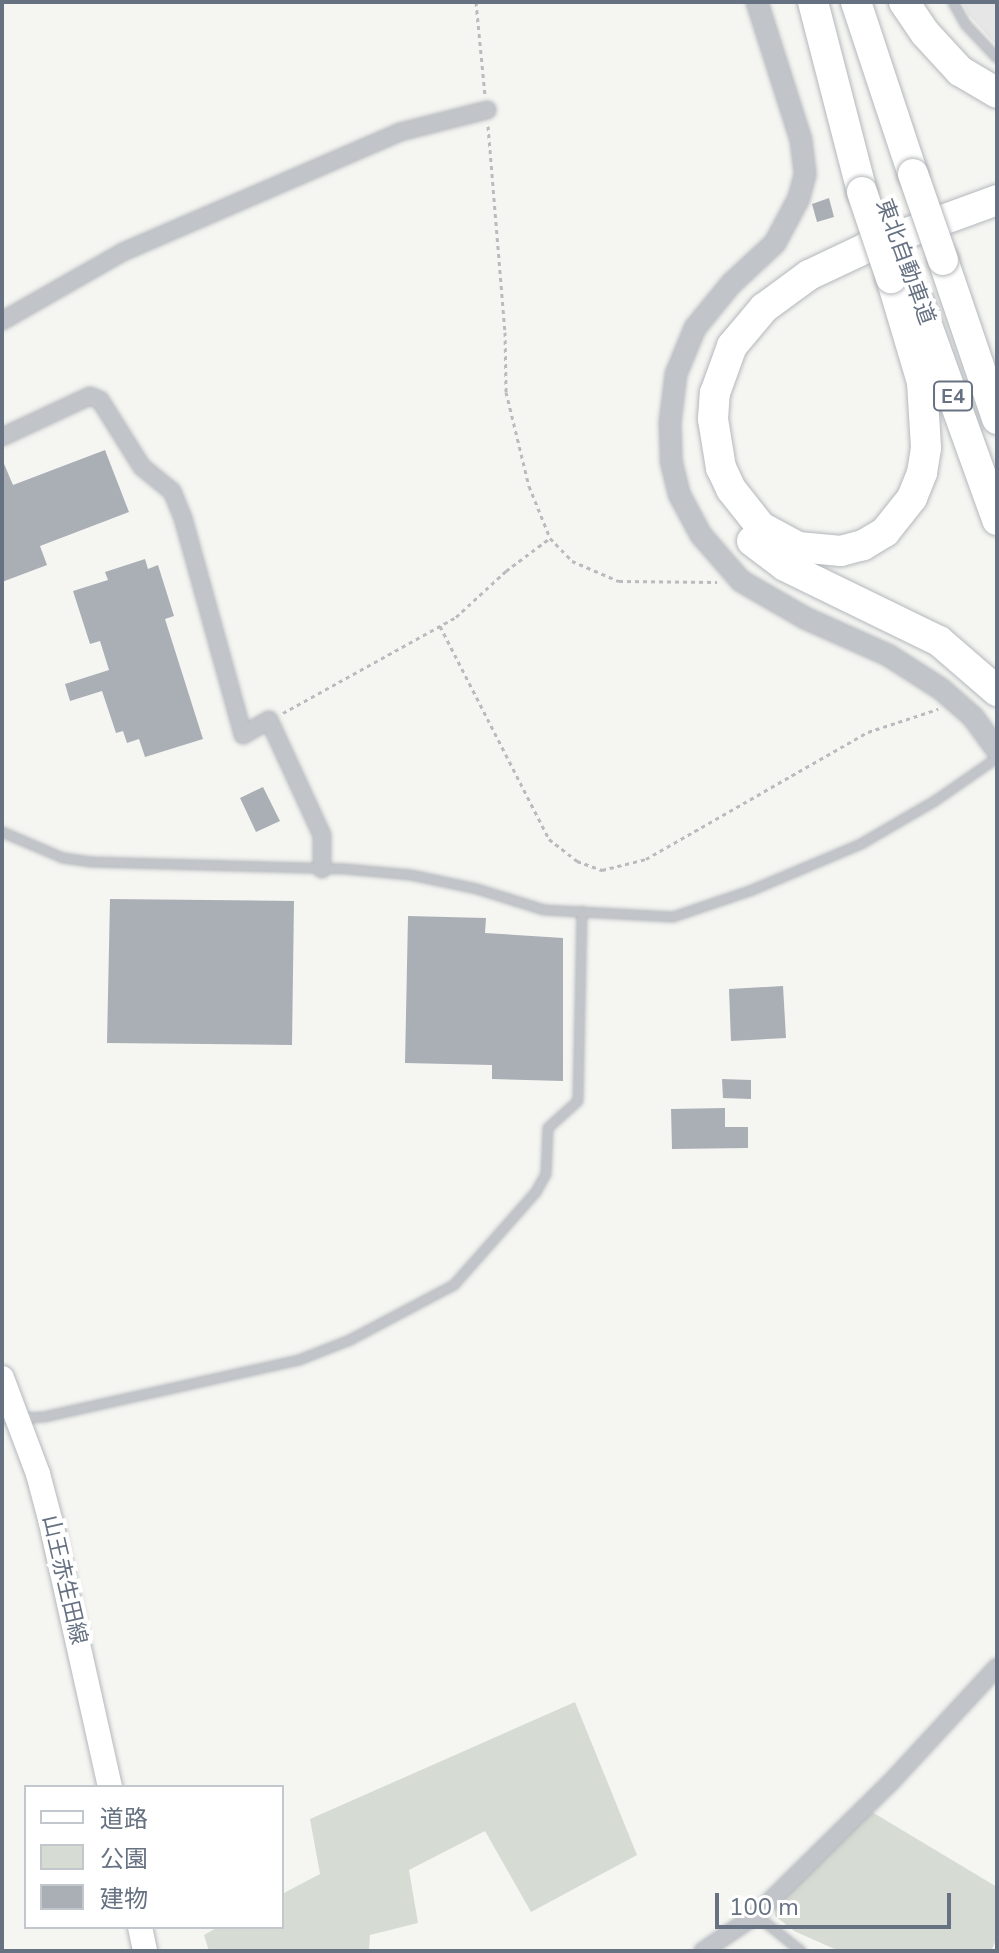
<!DOCTYPE html>
<html>
<head>
<meta charset="utf-8">
<style>
	body { margin:0 }
	#map { position:relative; width:999px; height:1953px; overflow:hidden; background:#f5f6f2; font-family:"Nunito Sans","Noto Sans JP",sans-serif }
	div>[style] { position:absolute }
	.built>* { inset:0; background:#e6e6e6 }
	.green>* { inset:0; background:#d6dcd4 }
	.building>* { inset:0; background:#aaafb6 }
	.path>* { height:3px; margin-top:-1.5px; transform-origin:0; background:repeating-linear-gradient(90deg,#b9bbbe 0 4px,transparent 0 8px) }
	.roads { filter:drop-shadow(0 0 2px #b4b7bc) drop-shadow(0 0 2px #b4b7bc) }
	.service>* { height:8px; margin:-4px; padding:0 4px; transform-origin:4px; border-radius:4px; background:#c1c4c8 }
	.minor>* { height:16px; margin:-8px; padding:0 8px; transform-origin:8px; border-radius:8px; background:#c1c4c8 }
	.tertiary>* { height:20px; margin:-10px; padding:0 10px; transform-origin:10px; border-radius:10px; background:#c1c4c8 }
	.secondary>* { height:24px; margin:-12px; padding:0 12px; transform-origin:12px; border-radius:12px; background:#fff }
	.motorway>* { height:30px; margin:-15px; padding:0 15px; transform-origin:15px; border-radius:15px; background:#fff }
	.bridges { filter:drop-shadow(0 0 2px #b4b6ba) drop-shadow(0 0 2px #b4b6ba) }
	.motorway-bridge>* { height:30px; margin:-15px; padding:0 15px; transform-origin:15px; border-radius:15px; background:#fff }
	span { translate:-50% -50%; white-space:nowrap; text-align:center; line-height:1.15; -webkit-text-stroke:8px #fff; paint-order:stroke }
	.shield-label span { padding:2px 6px; background:#fff; border:2px solid; border-radius:6px; -webkit-text-stroke-width:0 }
	.shield-label { font-size:20px; color:#667182; font-weight:700 }
	.street-label { font-size:22px; color:#667182 }
	.frame { position:absolute; inset:0; border:4px solid #667182; pointer-events:none }
	.legend { position:absolute; left:24px; top:1785px; width:260px; height:144px; box-sizing:border-box; background:#fff; border:2px solid #c2c6cd; margin:0; padding:10px 14px; list-style:none; font-size:24px; color:#667182 }
	.legend li { display:flex; align-items:center; gap:16px; height:40px }
	.legend b { width:40px; border:2px solid #c2c6cd }
	.scale { position:absolute; left:715px; top:1893px; width:236px; height:36px; box-sizing:border-box; border:4px solid #667182; border-top:0; padding-left:10px; font-size:24px; line-height:28px; white-space:nowrap; color:#667182; -webkit-text-stroke:6px #fff; paint-order:stroke }
</style>
</head>
<body>
<div id="map">
	<div class="built">
		<div style="clip-path:polygon(962px 2px,997px 2px,997px 46px,969px 15px)"></div>
	</div>
	<div class="green">
		<div style="clip-path:polygon(575px 1702px,637px 1855px,531px 1912px,485px 1831px,409px 1870px,418px 1923px,370px 1935px,369px 1951px,209px 1951px,204px 1935px,218px 1927px,282px 1927px,282px 1894px,320px 1874px,310px 1819px)"></div>
		<div style="clip-path:polygon(872px 1812px,997px 1887px,997px 1938px,991px 1951px,839px 1951px,794px 1931px,775px 1916px,775px 1904px)"></div>
	</div>
	<div class="building">
		<div style="clip-path:polygon(829px 198px,834px 217px,817px 222px,812px 204px)"></div>
		<div style="clip-path:polygon(105px 450px,129px 512px,40px 546px,47px 565px,2px 582px,2px 459px,13px 485px)"></div>
		<div style="clip-path:polygon(145px 559px,148px 569px,158px 565px,174px 616px,165px 619px,203px 739px,145px 757px,139px 739px,127px 743px,123px 731px,116px 733px,102px 691px,70px 701px,65px 684px,109px 670px,100px 641px,90px 644px,73px 591px,108px 580px,105px 572px)"></div>
		<div style="clip-path:polygon(263px 787px,280px 821px,256px 832px,240px 798px)"></div>
		<div style="clip-path:polygon(110px 899px,294px 901px,292px 1045px,107px 1043px)"></div>
		<div style="clip-path:polygon(408px 916px,486px 918px,485px 933px,563px 938px,563px 1081px,492px 1079px,492px 1065px,405px 1063px)"></div>
		<div style="clip-path:polygon(783px 986px,786px 1038px,731px 1041px,729px 989px)"></div>
		<div style="clip-path:polygon(722px 1079px,751px 1080px,751px 1099px,723px 1098px)"></div>
		<div style="clip-path:polygon(725px 1108px,725px 1127px,748px 1127px,748px 1148px,672px 1149px,671px 1109px)"></div>
	</div>
	<div class="path">
		<div style="left:476px;top:2px;width:93px;rotate:84.5deg"></div>
		<div style="left:488px;top:126px;width:207px;rotate:85.3deg"></div>
		<div style="left:505px;top:332px;width:60px;rotate:89deg"></div>
		<div style="left:506px;top:392px;width:97px;rotate:76.3deg"></div>
		<div style="left:529px;top:486px;width:56px;rotate:68deg"></div>
		<div style="left:550px;top:538px;width:32px;rotate:46deg"></div>
		<div style="left:572px;top:561px;width:51px;rotate:23.1deg"></div>
		<div style="left:619px;top:581px;width:98px;rotate:0.6deg"></div>
		<div style="left:440px;top:626px;width:239px;rotate:62.9deg"></div>
		<div style="left:549px;top:839px;width:36px;rotate:38deg"></div>
		<div style="left:577px;top:861px;width:27px;rotate:20deg"></div>
		<div style="left:602px;top:870px;width:45px;rotate:-14deg"></div>
		<div style="left:646px;top:859px;width:256px;rotate:-29.8deg"></div>
		<div style="left:868px;top:732px;width:74px;rotate:-18.2deg"></div>
		<div style="left:283px;top:713px;width:198px;rotate:-29deg"></div>
		<div style="left:456px;top:617px;width:68px;rotate:-42.6deg"></div>
		<div style="left:506px;top:571px;width:55px;rotate:-36.9deg"></div>
	</div>
	<div class="roads">
		<div class="service">
			<div style="left:953px;top:2px;width:26px;rotate:61deg"></div>
			<div style="left:966px;top:25px;width:45px;rotate:46.8deg"></div>
			<div style="left:2px;top:832px;width:66px;rotate:23.1deg"></div>
			<div style="left:63px;top:858px;width:27px;rotate:8deg"></div>
			<div style="left:90px;top:862px;width:255px;rotate:1.6deg"></div>
			<div style="left:345px;top:869px;width:66px;rotate:5.2deg"></div>
			<div style="left:411px;top:875px;width:67px;rotate:12deg"></div>
			<div style="left:477px;top:889px;width:70px;rotate:17.4deg"></div>
			<div style="left:544px;top:910px;width:129px;rotate:3.1deg"></div>
			<div style="left:673px;top:917px;width:81px;rotate:-18.7deg"></div>
			<div style="left:750px;top:891px;width:121px;rotate:-22.9deg"></div>
			<div style="left:861px;top:844px;width:86px;rotate:-30.2deg"></div>
			<div style="left:935px;top:801px;width:75px;rotate:-34.7deg"></div>
			<div style="left:2px;top:1419px;width:42px;rotate:-2.7deg"></div>
			<div style="left:44px;top:1417px;width:261px;rotate:-12.6deg"></div>
			<div style="left:299px;top:1360px;width:55px;rotate:-21.4deg"></div>
			<div style="left:350px;top:1340px;width:118px;rotate:-27.9deg"></div>
			<div style="left:454px;top:1285px;width:124px;rotate:-48.6deg"></div>
			<div style="left:536px;top:1192px;width:21px;rotate:-61deg"></div>
			<div style="left:546px;top:1174px;width:46px;rotate:-87.5deg"></div>
			<div style="left:548px;top:1128px;width:40px;rotate:-42deg"></div>
			<div style="left:578px;top:1101px;width:190px;rotate:-88.8deg"></div>
			<div style="left:756px;top:1915px;width:58px;rotate:38.7deg"></div>
		</div>
		<div class="minor">
			<div style="left:2px;top:321px;width:139px;rotate:-29.7deg"></div>
			<div style="left:123px;top:252px;width:302px;rotate:-23.4deg"></div>
			<div style="left:400px;top:132px;width:90px;rotate:-14.2deg"></div>
			<div style="left:2px;top:437px;width:97px;rotate:-25deg"></div>
			<div style="left:90px;top:396px;width:11px;rotate:22deg"></div>
			<div style="left:100px;top:400px;width:79px;rotate:57.9deg"></div>
			<div style="left:142px;top:467px;width:38px;rotate:39deg"></div>
			<div style="left:172px;top:491px;width:29px;rotate:68deg"></div>
			<div style="left:183px;top:518px;width:225px;rotate:74.5deg"></div>
			<div style="left:243px;top:735px;width:30px;rotate:-30deg"></div>
			<div style="left:269px;top:720px;width:127px;rotate:65.3deg"></div>
			<div style="left:322px;top:835px;width:34px;rotate:90deg"></div>
			<div style="left:703px;top:1951px;width:64px;rotate:-34.2deg"></div>
			<div style="left:756px;top:1915px;width:190px;rotate:-44.6deg"></div>
			<div style="left:891px;top:1782px;width:156px;rotate:-47.3deg"></div>
		</div>
		<div class="tertiary">
			<div style="left:757px;top:2px;width:145px;rotate:72.3deg"></div>
			<div style="left:801px;top:140px;width:35px;rotate:83deg"></div>
			<div style="left:805px;top:175px;width:24px;rotate:105deg"></div>
			<div style="left:799px;top:198px;width:51px;rotate:118.1deg"></div>
			<div style="left:775px;top:243px;width:60px;rotate:137deg"></div>
			<div style="left:731px;top:284px;width:57px;rotate:129.3deg"></div>
			<div style="left:695px;top:328px;width:50px;rotate:112.4deg"></div>
			<div style="left:676px;top:374px;width:49px;rotate:97deg"></div>
			<div style="left:670px;top:423px;width:38px;rotate:88deg"></div>
			<div style="left:671px;top:461px;width:34px;rotate:76deg"></div>
			<div style="left:679px;top:494px;width:47px;rotate:61.8deg"></div>
			<div style="left:701px;top:535px;width:61px;rotate:49deg"></div>
			<div style="left:741px;top:581px;width:74px;rotate:30deg"></div>
			<div style="left:805px;top:618px;width:91px;rotate:24deg"></div>
			<div style="left:888px;top:655px;width:63px;rotate:32.7deg"></div>
			<div style="left:941px;top:689px;width:43px;rotate:41.2deg"></div>
			<div style="left:973px;top:717px;width:41px;rotate:54deg"></div>
		</div>
		<div class="secondary">
			<div style="left:2px;top:1378px;width:103px;rotate:69.4deg"></div>
			<div style="left:38px;top:1474px;width:51px;rotate:75.1deg"></div>
			<div style="left:51px;top:1523px;width:271px;rotate:77.4deg"></div>
			<div style="left:140px;top:1927px;width:25px;rotate:78deg"></div>
		</div>
		<div class="motorway">
			<div style="left:813px;top:2px;width:196px;rotate:75.5deg"></div>
			<div style="left:856px;top:2px;width:181px;rotate:71.7deg"></div>
			<div style="left:904px;top:2px;width:37px;rotate:56deg"></div>
			<div style="left:925px;top:33px;width:52px;rotate:47.4deg"></div>
			<div style="left:960px;top:71px;width:43px;rotate:30.7deg"></div>
			<div style="left:943px;top:260px;width:168px;rotate:71.2deg"></div>
			<div style="left:891px;top:278px;width:109px;rotate:73.4deg"></div>
			<div style="left:922px;top:382px;width:66px;rotate:86.5deg"></div>
			<div style="left:926px;top:448px;width:25px;rotate:99deg"></div>
			<div style="left:922px;top:473px;width:27px;rotate:112deg"></div>
			<div style="left:912px;top:498px;width:43px;rotate:128.5deg"></div>
			<div style="left:885px;top:532px;width:26px;rotate:149deg"></div>
			<div style="left:863px;top:545px;width:23px;rotate:165deg"></div>
			<div style="left:841px;top:551px;width:43px;rotate:-174.7deg"></div>
			<div style="left:798px;top:547px;width:42px;rotate:-151.6deg"></div>
			<div style="left:761px;top:527px;width:48px;rotate:-128.3deg"></div>
			<div style="left:731px;top:489px;width:23px;rotate:-115deg"></div>
			<div style="left:721px;top:468px;width:50px;rotate:-99.3deg"></div>
			<div style="left:713px;top:419px;width:26px;rotate:-86deg"></div>
			<div style="left:715px;top:393px;width:50px;rotate:-70.1deg"></div>
			<div style="left:732px;top:346px;width:50px;rotate:-49.9deg"></div>
			<div style="left:764px;top:308px;width:56px;rotate:-36.3deg"></div>
			<div style="left:809px;top:275px;width:63px;rotate:-25.3deg"></div>
			<div style="left:866px;top:248px;width:140px;rotate:-20.1deg"></div>
			<div style="left:918px;top:300px;width:234px;rotate:70.2deg"></div>
			<div style="left:752px;top:541px;width:41px;rotate:37.1deg"></div>
			<div style="left:785px;top:566px;width:171px;rotate:26deg"></div>
			<div style="left:939px;top:641px;width:77px;rotate:40.8deg"></div>
		</div>
	</div>
	<div class="bridges">
		<div class="motorway-bridge">
			<div style="left:913px;top:174px;width:91px;rotate:70.8deg"></div>
			<div style="left:862px;top:192px;width:91px;rotate:71.4deg"></div>
		</div>
	</div>
	<div class="shield-label">
		<span style="left:953px;top:396px">E4</span>
	</div>
	<div class="street-label">
		<span style="left:905px;top:262px;rotate:70deg">東北自動車道</span>
		<span style="left:64px;top:1580px;rotate:77deg">山王赤生田線</span>
	</div>
	<div class="frame"></div>
	<ul class="legend">
	<li><b style="height:10px;background:#fff"></b>道路</li>
	<li><b style="height:22px;background:#d6dcd4"></b>公園</li>
	<li><b style="height:22px;background:#aaafb6"></b>建物</li>
	</ul>
	<div class="scale">100 m</div>
</div>
</body>
</html>
